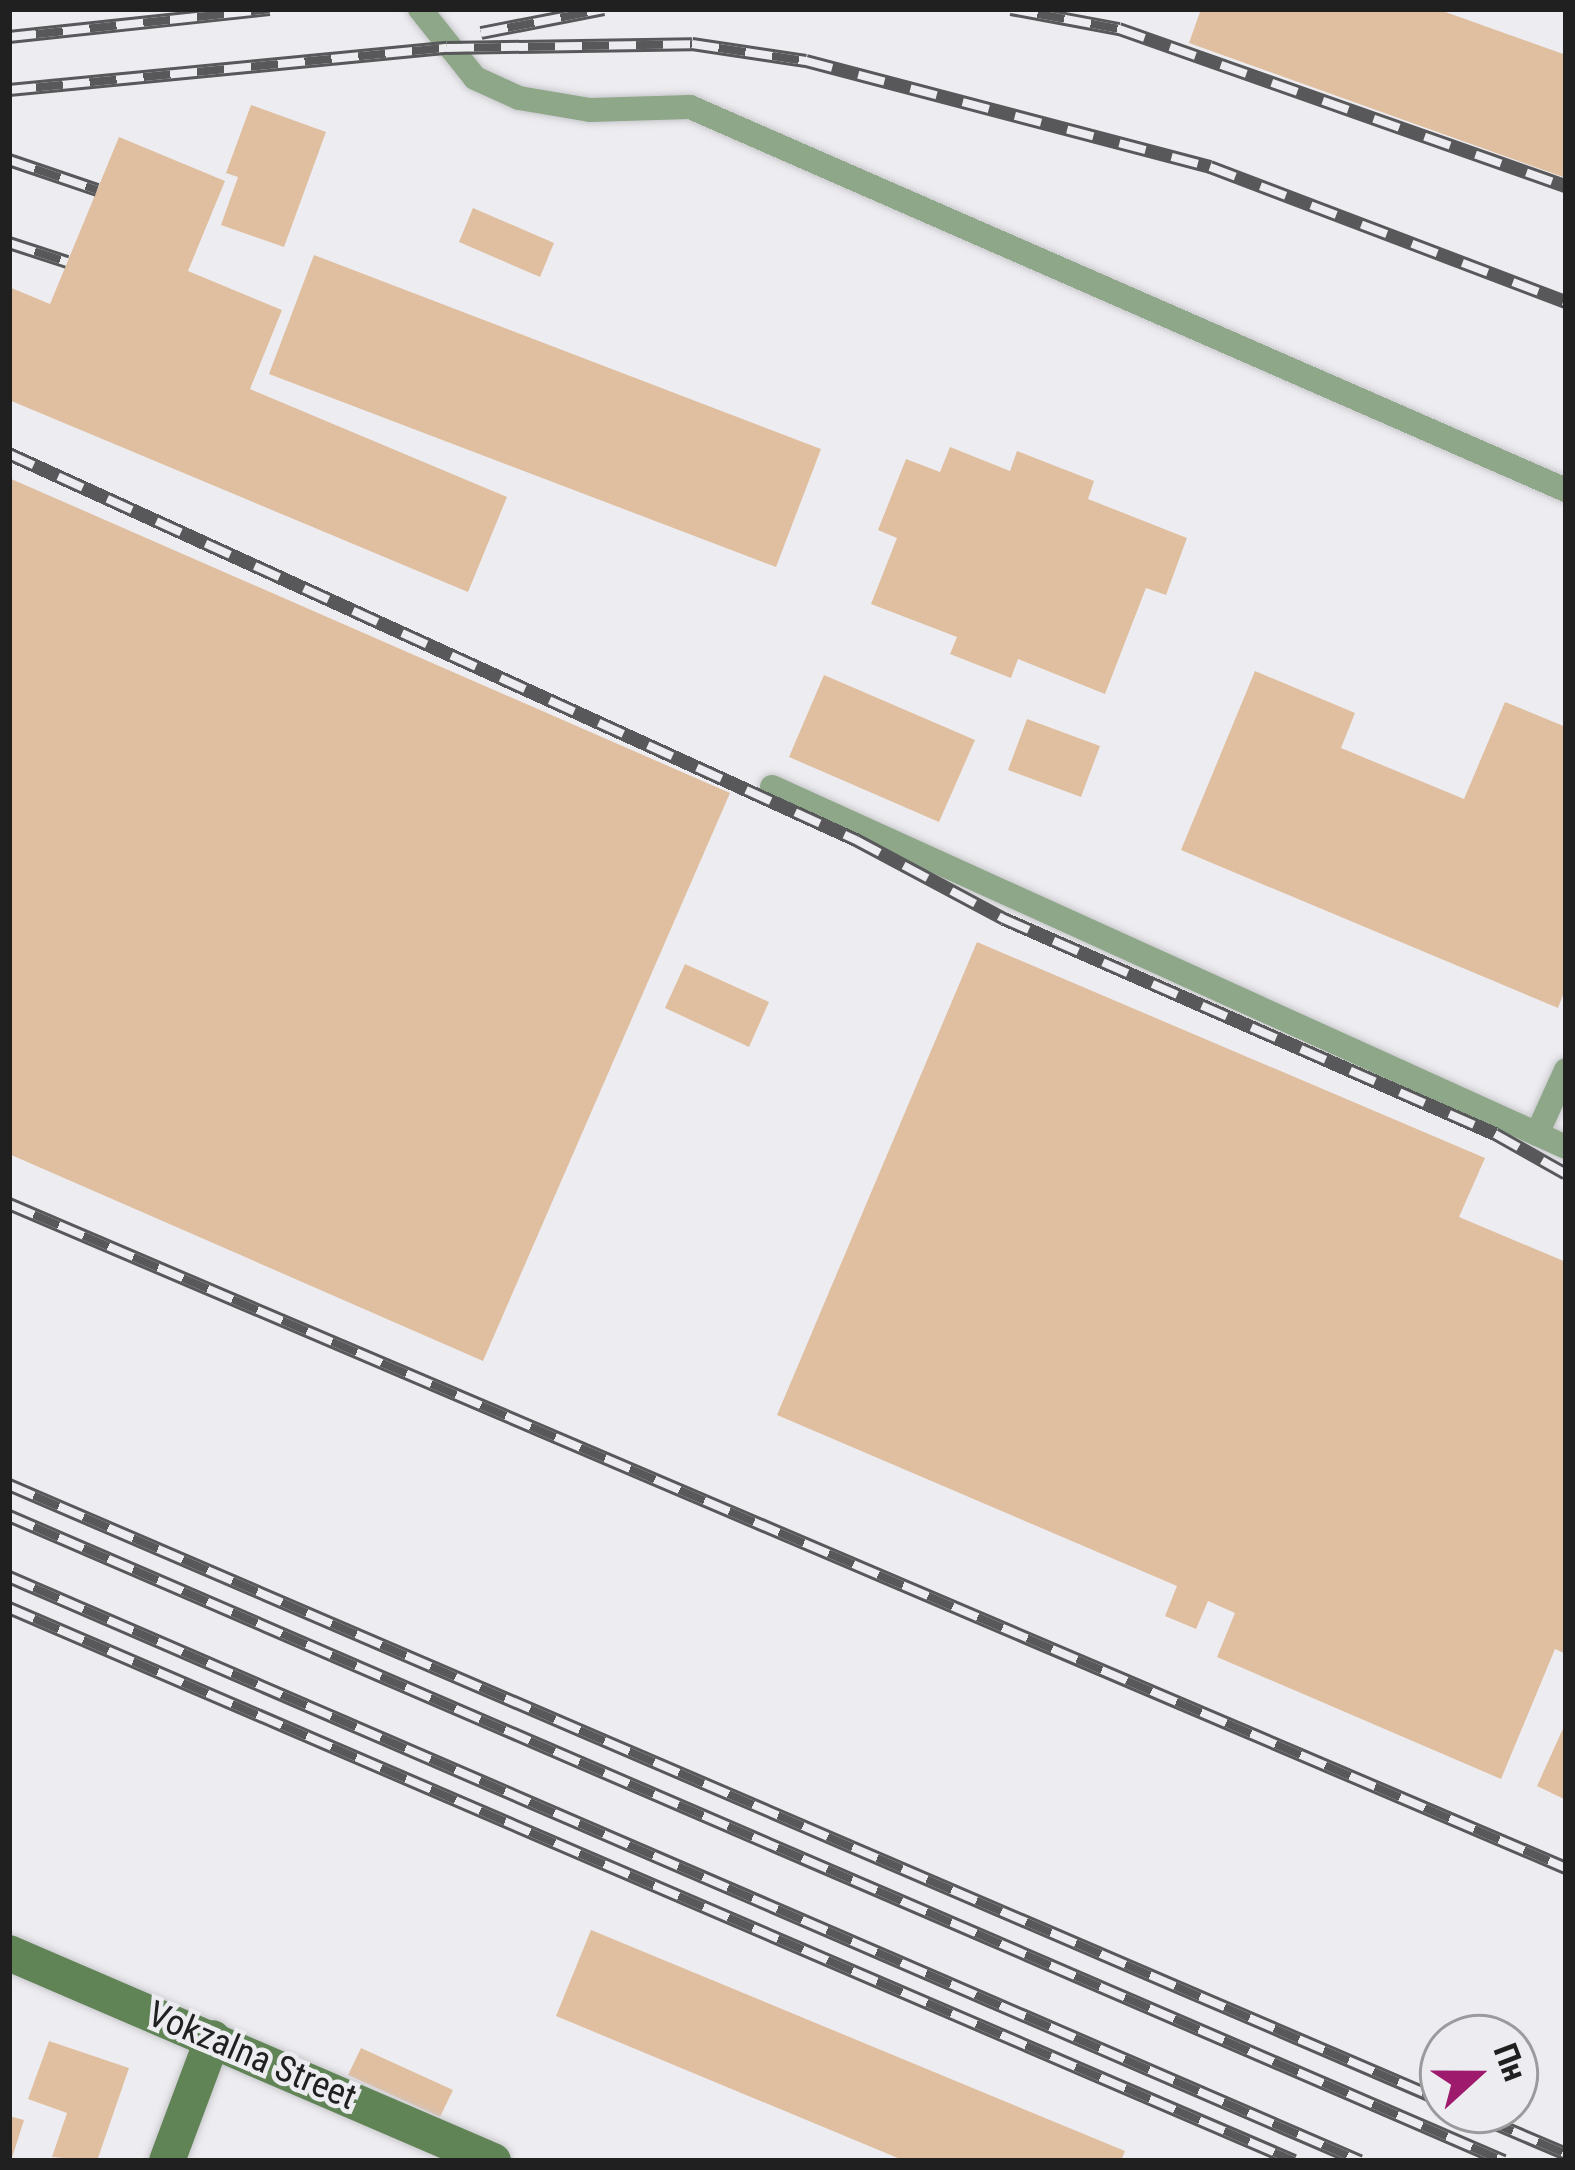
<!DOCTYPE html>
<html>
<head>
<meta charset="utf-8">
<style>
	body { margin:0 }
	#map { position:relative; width:1575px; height:2170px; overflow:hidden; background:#ededf1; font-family:"Roboto Condensed",sans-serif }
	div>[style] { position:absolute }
	.building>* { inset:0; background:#e0bfa1 }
	.roads { filter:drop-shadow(0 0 3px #c8c8cc) drop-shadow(0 0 3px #c8c8cc) }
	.lane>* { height:24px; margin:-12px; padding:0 12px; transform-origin:12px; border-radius:12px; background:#8ea788 }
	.secondary>* { height:36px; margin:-18px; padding:0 18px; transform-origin:18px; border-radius:18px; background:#618457 }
	.rail>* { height:14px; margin-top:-7px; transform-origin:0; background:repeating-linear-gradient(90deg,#ededf1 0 27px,#58585a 0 54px); box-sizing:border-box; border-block:3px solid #58585a }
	span { translate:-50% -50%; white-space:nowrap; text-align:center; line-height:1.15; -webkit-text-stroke:9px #ededf1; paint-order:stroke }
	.street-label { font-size:36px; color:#202021 }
	.frame { position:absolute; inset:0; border:12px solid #202021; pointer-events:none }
	.north { position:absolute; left:1419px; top:2014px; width:120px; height:120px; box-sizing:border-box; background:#ededf1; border:3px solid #9b9b9e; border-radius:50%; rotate:69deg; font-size:33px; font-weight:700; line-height:48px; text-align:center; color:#202021 }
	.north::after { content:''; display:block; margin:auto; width:42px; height:54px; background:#9e1a6c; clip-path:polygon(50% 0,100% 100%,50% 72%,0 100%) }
</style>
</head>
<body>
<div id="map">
	<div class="building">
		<div style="clip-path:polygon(1201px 9px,1437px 9px,1566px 55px,1566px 178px,1189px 43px)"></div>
		<div style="clip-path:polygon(251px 105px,326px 132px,284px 247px,221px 225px,238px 177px,226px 173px)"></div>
		<div style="clip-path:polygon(119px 137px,225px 181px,188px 271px,282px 310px,250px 389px,507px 497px,468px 592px,9px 400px,9px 287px,50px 304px)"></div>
		<div style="clip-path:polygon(473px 208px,554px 243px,540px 277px,459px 242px)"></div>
		<div style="clip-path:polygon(314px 255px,821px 449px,776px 567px,269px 374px)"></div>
		<div style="clip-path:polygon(950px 447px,1010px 471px,1017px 451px,1094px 481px,1088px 499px,1187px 538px,1166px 595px,1146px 588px,1105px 694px,1018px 659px,1011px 678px,950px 654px,957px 637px,871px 604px,897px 538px,878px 530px,906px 459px,940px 472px)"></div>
		<div style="clip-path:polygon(9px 478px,730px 793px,483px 1361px,9px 1154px)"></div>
		<div style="clip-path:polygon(1255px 671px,1355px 713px,1341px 748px,1464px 799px,1505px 702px,1566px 727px,1566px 987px,1558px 1008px,1181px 850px)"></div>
		<div style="clip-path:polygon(824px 675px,975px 740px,939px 822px,789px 757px)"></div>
		<div style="clip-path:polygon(1027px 719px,1100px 746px,1081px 797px,1008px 770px)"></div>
		<div style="clip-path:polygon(977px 942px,1485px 1158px,1459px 1217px,1566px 1262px,1566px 1654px,1555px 1649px,1501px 1779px,1217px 1657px,1235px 1613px,1208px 1601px,1196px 1629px,1165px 1616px,1177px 1586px,777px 1415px)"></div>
		<div style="clip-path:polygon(685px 964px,769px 1002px,749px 1047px,665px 1008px)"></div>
		<div style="clip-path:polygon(1566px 1722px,1566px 1800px,1537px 1786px)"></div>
		<div style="clip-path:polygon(591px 1930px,1125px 2151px,1121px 2161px,905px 2161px,556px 2016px)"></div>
		<div style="clip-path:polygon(49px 2041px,129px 2068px,97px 2161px,52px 2157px,67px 2113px,28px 2099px)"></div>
		<div style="clip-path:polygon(361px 2048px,453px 2090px,440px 2117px,348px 2075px)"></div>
		<div style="clip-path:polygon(9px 2116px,24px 2120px,11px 2161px,9px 2161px)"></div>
	</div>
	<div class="roads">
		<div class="lane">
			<div style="left:420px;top:9px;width:88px;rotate:51.4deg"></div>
			<div style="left:475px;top:78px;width:48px;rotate:24.4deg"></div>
			<div style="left:519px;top:98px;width:72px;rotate:9.6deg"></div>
			<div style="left:590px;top:110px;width:100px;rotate:-1.7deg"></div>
			<div style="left:690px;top:107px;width:956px;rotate:23.62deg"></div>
			<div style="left:772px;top:787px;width:872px;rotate:24.39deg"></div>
			<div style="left:1537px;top:1134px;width:70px;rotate:-65.6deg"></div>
		</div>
		<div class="secondary">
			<div style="left:9px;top:1953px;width:527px;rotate:23.26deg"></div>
			<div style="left:167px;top:2161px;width:131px;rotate:-69.5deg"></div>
		</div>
	</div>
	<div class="rail">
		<div style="left:1011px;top:9px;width:110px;rotate:10.5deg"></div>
		<div style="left:1119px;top:29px;width:474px;rotate:19.4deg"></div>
		<div style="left:481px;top:33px;width:125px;rotate:-11deg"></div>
		<div style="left:9px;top:37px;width:262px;rotate:-6.1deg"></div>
		<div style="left:9px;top:90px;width:440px;rotate:-5.5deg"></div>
		<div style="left:447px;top:48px;width:245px;rotate:-0.9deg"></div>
		<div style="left:692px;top:44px;width:115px;rotate:8.5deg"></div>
		<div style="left:806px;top:61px;width:418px;rotate:14.7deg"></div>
		<div style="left:1210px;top:167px;width:381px;rotate:20.8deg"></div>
		<div style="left:9px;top:160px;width:93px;rotate:18.8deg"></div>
		<div style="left:9px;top:243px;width:61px;rotate:18.1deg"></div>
		<div style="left:9px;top:454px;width:931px;rotate:24.5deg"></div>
		<div style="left:856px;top:840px;width:168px;rotate:28.1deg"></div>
		<div style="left:1004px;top:919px;width:536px;rotate:23.65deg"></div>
		<div style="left:1495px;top:1134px;width:81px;rotate:29.4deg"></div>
		<div style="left:9px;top:1204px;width:1693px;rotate:23.1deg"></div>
		<div style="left:9px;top:1485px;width:1561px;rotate:23.25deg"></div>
		<div style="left:9px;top:1516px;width:1628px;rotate:23.34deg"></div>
		<div style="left:9px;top:1577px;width:1472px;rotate:23.38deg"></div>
		<div style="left:9px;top:1608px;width:1399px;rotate:23.28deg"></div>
		<div style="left:1463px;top:2110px;width:112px;rotate:23.1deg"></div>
	</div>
	<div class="street-label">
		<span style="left:252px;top:2056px;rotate:23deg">Vokzalna Street</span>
	</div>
	<div class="frame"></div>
	<div class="north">Пн</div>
</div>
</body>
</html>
